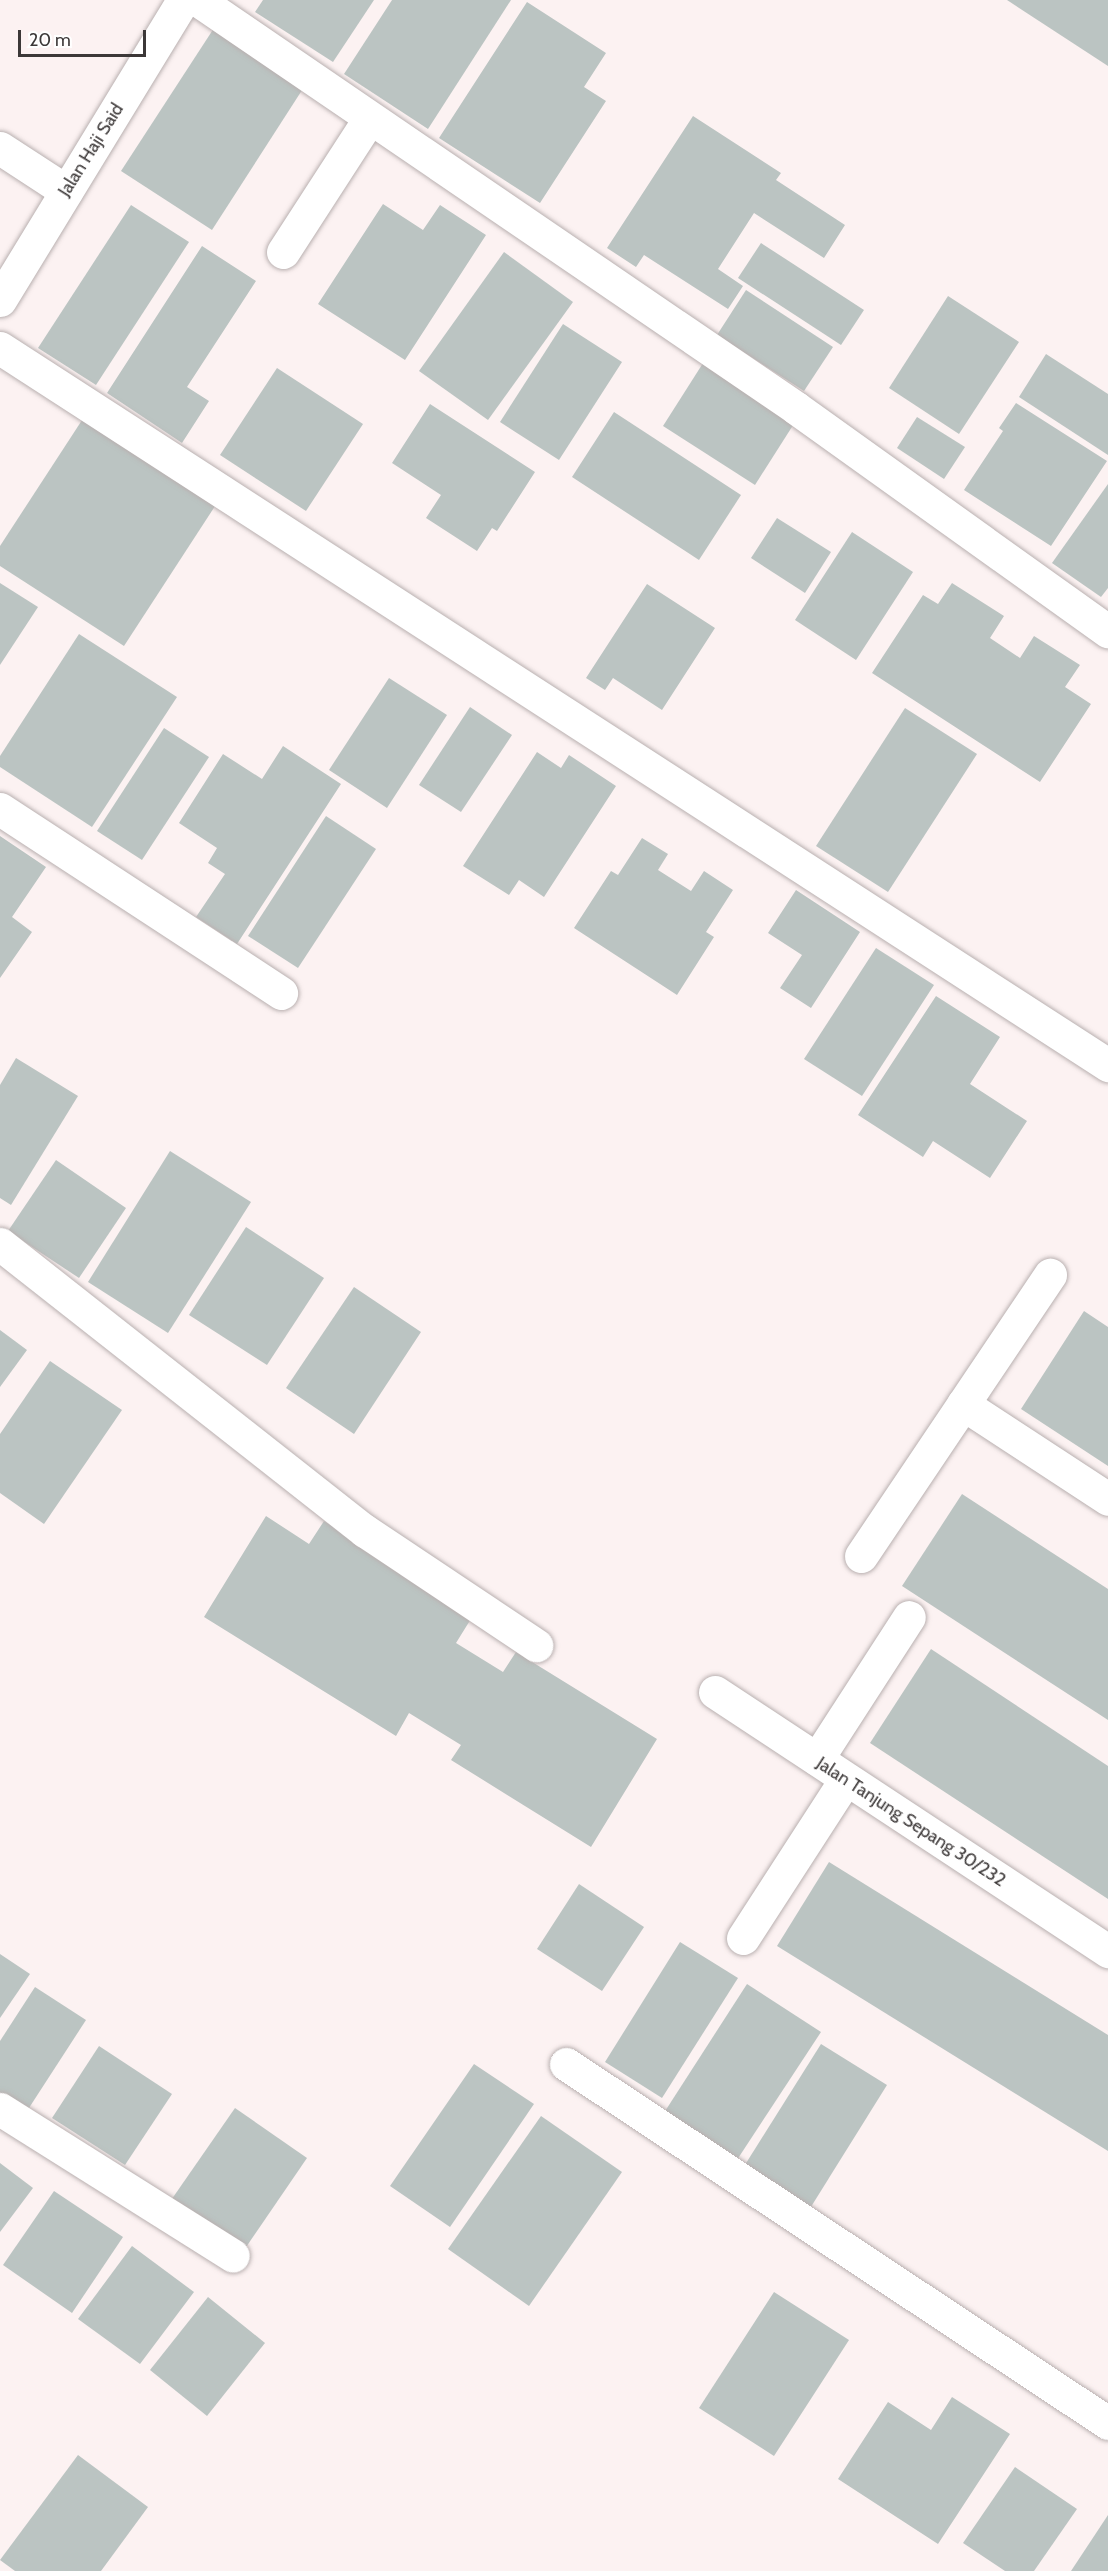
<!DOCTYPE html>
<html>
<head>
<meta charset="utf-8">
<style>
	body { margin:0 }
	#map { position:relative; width:1108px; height:2571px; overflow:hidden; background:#fcf2f2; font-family:Cabin,sans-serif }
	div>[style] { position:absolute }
	.building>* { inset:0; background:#bbc4c2 }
	.roads { filter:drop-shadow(0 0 2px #b9b0b0) drop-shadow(0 0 2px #b9b0b0) }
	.minor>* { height:33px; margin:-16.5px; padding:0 16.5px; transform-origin:16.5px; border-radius:16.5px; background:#fff }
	span { translate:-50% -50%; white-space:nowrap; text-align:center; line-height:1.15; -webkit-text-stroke:6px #fff; paint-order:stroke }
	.street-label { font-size:18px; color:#3c3838 }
	.scale { position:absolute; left:18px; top:30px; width:128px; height:27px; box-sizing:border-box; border:3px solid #3c3838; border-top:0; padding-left:8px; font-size:18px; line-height:21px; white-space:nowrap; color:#3c3838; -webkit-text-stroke:4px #fff; paint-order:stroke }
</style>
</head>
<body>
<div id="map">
	<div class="building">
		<div style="clip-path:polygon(263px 0,374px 0,333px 62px,255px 12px)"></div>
		<div style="clip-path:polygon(392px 0,511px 0,428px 129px,344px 74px)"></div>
		<div style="clip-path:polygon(1007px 0,1108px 0,1108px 66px)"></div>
		<div style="clip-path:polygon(527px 2px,606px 53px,584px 87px,606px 101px,540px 203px,439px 138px)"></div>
		<div style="clip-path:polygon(216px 25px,306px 84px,212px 230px,121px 171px)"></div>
		<div style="clip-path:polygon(693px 116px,781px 173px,776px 180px,845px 225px,824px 258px,754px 213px,718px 269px,743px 286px,728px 309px,644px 255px,636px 267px,607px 248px)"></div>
		<div style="clip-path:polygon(383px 204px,423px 230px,440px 205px,486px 235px,405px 360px,318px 304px)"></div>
		<div style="clip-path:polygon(131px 205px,189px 242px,96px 385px,38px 348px)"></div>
		<div style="clip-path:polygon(761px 243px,864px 310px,841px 345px,738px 278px)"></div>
		<div style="clip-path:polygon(202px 246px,256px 281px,187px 387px,209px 401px,182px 443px,107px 393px)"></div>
		<div style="clip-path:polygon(504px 252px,573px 302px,488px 420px,419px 371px)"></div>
		<div style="clip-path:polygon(746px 290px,833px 347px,804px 391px,717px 335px)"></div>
		<div style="clip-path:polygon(948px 296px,1019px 342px,959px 434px,889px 388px)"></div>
		<div style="clip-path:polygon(563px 324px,622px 362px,559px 460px,500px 422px)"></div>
		<div style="clip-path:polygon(1046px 354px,1108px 394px,1108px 455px,1019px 397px)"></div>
		<div style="clip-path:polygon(705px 360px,797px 419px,755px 485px,663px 426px)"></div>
		<div style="clip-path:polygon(277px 368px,363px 424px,306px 511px,220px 455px)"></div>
		<div style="clip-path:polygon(1016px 403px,1107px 461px,1051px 546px,964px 490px,1003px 431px,999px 428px)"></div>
		<div style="clip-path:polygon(430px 404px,535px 472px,497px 531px,492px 528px,477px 551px,426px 518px,441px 495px,392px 463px)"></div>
		<div style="clip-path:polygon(614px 412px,741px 495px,699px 560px,572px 477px)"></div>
		<div style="clip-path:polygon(86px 414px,219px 500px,124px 646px,0 566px,0 546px)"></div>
		<div style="clip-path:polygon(917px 417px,965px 447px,944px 479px,897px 448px)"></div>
		<div style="clip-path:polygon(1108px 484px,1108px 588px,1101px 597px,1052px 563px)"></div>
		<div style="clip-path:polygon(777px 518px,831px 552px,805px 593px,751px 558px)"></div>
		<div style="clip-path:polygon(852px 532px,913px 572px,856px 660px,795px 620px)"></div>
		<div style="clip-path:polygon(0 583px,38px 607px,0 665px)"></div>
		<div style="clip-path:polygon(952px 583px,1004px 616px,990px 638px,1020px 658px,1034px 636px,1080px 665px,1065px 687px,1091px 704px,1040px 782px,872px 673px,923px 595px,938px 604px)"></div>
		<div style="clip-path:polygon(647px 584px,715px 628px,662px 710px,613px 678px,605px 690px,586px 678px)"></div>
		<div style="clip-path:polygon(79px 634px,177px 697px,92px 827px,0 767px,0 756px)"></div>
		<div style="clip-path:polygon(389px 678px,447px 715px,387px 808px,329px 770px)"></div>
		<div style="clip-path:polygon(470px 707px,512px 735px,461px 812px,419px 785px)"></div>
		<div style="clip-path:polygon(905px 708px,977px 754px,888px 892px,816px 846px)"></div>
		<div style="clip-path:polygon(164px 728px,209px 757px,142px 860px,97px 831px)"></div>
		<div style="clip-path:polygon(283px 746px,341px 784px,237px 944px,196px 917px,225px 874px,208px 863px,217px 848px,179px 823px,223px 754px,262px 779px)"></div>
		<div style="clip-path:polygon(537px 752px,561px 768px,569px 755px,616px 786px,544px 897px,519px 880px,509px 895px,463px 866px)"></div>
		<div style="clip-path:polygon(326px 816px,376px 849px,298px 968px,248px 936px)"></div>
		<div style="clip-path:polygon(0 836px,46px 867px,12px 917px,32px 932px,0 978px)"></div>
		<div style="clip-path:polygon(642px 838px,668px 854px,658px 870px,691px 891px,704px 871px,733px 890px,706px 932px,714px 937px,677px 995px,574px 928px,611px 871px,618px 875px)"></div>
		<div style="clip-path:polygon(796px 890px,860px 932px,811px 1008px,780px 988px,802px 955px,768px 933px)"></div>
		<div style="clip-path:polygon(876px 948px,934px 985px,862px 1096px,804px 1059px)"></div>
		<div style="clip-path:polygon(936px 996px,1000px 1037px,970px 1084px,1027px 1121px,990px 1178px,933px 1141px,923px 1157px,858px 1115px)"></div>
		<div style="clip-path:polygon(16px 1058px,78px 1096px,11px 1205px,0 1198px,0 1085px)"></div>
		<div style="clip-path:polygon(170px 1151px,251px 1202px,168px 1333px,88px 1282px)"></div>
		<div style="clip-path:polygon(56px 1160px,126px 1208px,79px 1278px,8px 1231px)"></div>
		<div style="clip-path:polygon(246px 1227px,324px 1278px,267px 1365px,189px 1315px)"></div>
		<div style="clip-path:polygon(354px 1287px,421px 1332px,354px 1434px,286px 1388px)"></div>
		<div style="clip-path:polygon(1084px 1311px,1108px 1327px,1108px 1466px,1021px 1409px)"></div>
		<div style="clip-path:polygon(0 1330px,27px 1350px,0 1387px)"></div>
		<div style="clip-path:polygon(50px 1361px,122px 1410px,44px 1524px,0 1493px,0 1434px)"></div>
		<div style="clip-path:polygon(962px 1494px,1108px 1589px,1108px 1720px,902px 1586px)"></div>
		<div style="clip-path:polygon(266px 1516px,309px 1544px,324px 1521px,474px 1614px,456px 1643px,503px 1672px,516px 1652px,657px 1739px,591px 1847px,451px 1760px,461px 1745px,409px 1713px,396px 1736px,204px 1617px)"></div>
		<div style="clip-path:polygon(931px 1649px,1108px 1766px,1108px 1899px,870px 1743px)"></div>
		<div style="clip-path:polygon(829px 1862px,1108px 2035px,1108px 2151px,777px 1946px)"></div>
		<div style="clip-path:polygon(579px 1884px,644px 1927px,602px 1991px,537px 1949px)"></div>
		<div style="clip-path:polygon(680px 1942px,738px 1978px,662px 2098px,605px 2062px)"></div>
		<div style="clip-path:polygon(0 1954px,30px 1974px,0 2018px)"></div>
		<div style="clip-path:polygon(747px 1984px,821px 2032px,733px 2166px,660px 2119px)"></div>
		<div style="clip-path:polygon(35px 1987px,86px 2020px,27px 2111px,0 2093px,0 2041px)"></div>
		<div style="clip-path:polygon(821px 2044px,887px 2085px,809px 2210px,743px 2168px)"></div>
		<div style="clip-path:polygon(99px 2046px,172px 2094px,125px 2165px,52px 2118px)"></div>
		<div style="clip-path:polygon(474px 2064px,534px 2104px,450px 2227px,390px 2186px)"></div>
		<div style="clip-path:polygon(235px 2108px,307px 2158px,240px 2256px,167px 2206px)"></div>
		<div style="clip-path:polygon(541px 2116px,622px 2172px,529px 2306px,448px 2249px)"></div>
		<div style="clip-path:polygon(0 2163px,33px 2188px,0 2232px)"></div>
		<div style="clip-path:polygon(54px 2191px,123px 2237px,72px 2313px,3px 2265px)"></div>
		<div style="clip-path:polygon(132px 2246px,194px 2292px,140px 2364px,78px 2319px)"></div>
		<div style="clip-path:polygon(774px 2292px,849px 2340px,774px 2456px,699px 2408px)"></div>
		<div style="clip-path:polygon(208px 2297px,265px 2343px,207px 2416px,150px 2370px)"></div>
		<div style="clip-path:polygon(952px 2397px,1010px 2434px,938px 2544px,838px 2479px,888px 2402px,931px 2430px)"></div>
		<div style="clip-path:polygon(78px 2455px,148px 2507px,101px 2571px,15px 2571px,0 2560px)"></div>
		<div style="clip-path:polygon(1015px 2467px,1077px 2509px,1034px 2571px,1005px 2571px,963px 2543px)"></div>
		<div style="clip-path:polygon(1108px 2515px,1108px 2571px,1071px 2571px)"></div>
	</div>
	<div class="roads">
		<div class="minor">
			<div style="left:198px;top:0;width:724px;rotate:34.3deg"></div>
			<div style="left:796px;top:408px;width:384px;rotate:35.6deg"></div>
			<div style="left:0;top:148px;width:79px;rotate:33.1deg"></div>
			<div style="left:283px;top:252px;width:158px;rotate:-57.1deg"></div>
			<div style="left:0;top:300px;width:351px;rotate:-58.6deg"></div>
			<div style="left:0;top:348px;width:1320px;rotate:32.91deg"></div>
			<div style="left:0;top:809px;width:336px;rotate:33.2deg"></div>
			<div style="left:0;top:1244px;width:464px;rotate:38.2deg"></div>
			<div style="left:365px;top:1531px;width:206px;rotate:33.7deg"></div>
			<div style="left:963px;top:1404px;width:173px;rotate:33.2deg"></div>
			<div style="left:861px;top:1556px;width:339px;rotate:-56.1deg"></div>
			<div style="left:715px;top:1692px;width:471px;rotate:33.4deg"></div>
			<div style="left:817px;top:1759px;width:169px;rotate:-57.1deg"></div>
			<div style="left:743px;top:1938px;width:189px;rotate:-57.1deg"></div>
			<div style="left:566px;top:2064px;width:650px;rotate:33.52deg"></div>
			<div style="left:0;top:2109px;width:275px;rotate:32.2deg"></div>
		</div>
	</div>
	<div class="street-label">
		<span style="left:91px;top:150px;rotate:-58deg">Jalan Haji Said</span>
		<span style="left:911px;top:1822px;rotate:33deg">Jalan Tanjung Sepang 30/232</span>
	</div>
	<div class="scale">20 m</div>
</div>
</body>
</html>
